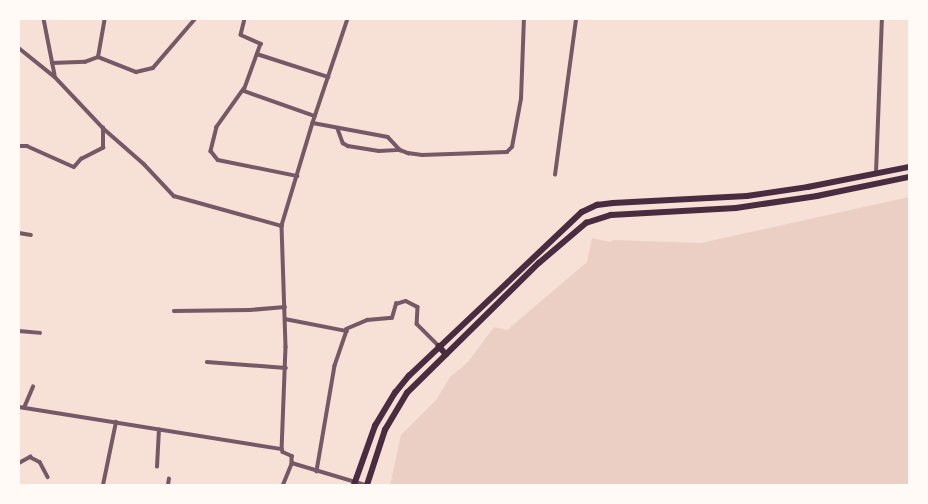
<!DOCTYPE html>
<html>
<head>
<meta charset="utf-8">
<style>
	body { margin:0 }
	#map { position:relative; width:928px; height:504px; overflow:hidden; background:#f7e1d7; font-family:"Archivo Narrow",sans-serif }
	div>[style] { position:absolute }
	.green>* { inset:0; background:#ebcfc5 }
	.minor>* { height:3.5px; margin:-1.75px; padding:0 1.75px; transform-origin:1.75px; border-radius:1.75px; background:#755966 }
	.primary>* { height:5.5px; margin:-2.75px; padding:0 2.75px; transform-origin:2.75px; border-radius:2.75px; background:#4a2c40 }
	.trunk>* { height:5.5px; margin:-2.75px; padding:0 2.75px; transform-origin:2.75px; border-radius:2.75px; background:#4a2c40 }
	span { translate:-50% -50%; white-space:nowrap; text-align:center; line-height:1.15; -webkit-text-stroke:4px #fffaf5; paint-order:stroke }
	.frame { position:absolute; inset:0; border:20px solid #fffaf5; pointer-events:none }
</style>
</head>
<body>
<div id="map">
	<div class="green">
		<div style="clip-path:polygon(909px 197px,909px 485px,390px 485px,401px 435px,436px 400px,450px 377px,468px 362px,494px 327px,507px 330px,587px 262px,592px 238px,610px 242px,613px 240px,701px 243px)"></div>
	</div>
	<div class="minor">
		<div style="left:44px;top:19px;width:57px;rotate:78.9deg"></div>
		<div style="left:245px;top:19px;width:16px;rotate:104deg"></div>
		<div style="left:241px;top:35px;width:22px;rotate:24deg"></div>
		<div style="left:261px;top:44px;width:50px;rotate:109.9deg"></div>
		<div style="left:244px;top:91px;width:75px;rotate:19.4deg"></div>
		<div style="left:348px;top:19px;width:110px;rotate:108.6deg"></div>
		<div style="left:313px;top:123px;width:108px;rotate:106.8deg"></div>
		<div style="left:282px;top:226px;width:121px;rotate:88.1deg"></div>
		<div style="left:286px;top:347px;width:102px;rotate:92.2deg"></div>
		<div style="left:282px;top:449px;width:3px;rotate:72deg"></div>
		<div style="left:283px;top:452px;width:10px;rotate:24deg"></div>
		<div style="left:292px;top:456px;width:7px;rotate:90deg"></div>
		<div style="left:292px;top:463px;width:77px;rotate:16.6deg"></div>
		<div style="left:19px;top:48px;width:46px;rotate:38.9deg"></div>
		<div style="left:55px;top:77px;width:70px;rotate:46.7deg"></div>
		<div style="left:103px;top:128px;width:55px;rotate:41.3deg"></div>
		<div style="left:144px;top:164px;width:44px;rotate:46.8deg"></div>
		<div style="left:174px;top:196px;width:112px;rotate:15.5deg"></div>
		<div style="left:257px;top:54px;width:75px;rotate:17.9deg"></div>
		<div style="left:98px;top:57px;width:41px;rotate:21.5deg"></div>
		<div style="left:136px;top:72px;width:17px;rotate:-13deg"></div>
		<div style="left:153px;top:68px;width:65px;rotate:-49.4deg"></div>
		<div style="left:52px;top:63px;width:33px;rotate:-2deg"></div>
		<div style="left:85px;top:62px;width:14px;rotate:-21deg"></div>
		<div style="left:98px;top:57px;width:39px;rotate:-80deg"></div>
		<div style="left:244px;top:89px;width:47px;rotate:125.4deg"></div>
		<div style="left:217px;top:127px;width:25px;rotate:104deg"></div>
		<div style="left:211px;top:151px;width:11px;rotate:52deg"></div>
		<div style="left:218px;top:160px;width:81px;rotate:11.4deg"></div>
		<div style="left:313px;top:123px;width:76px;rotate:10.6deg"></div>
		<div style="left:388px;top:137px;width:18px;rotate:47deg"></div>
		<div style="left:400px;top:150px;width:9px;rotate:21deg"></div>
		<div style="left:408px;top:153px;width:14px;rotate:8deg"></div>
		<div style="left:422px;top:155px;width:85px;rotate:-2deg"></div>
		<div style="left:507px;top:152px;width:7px;rotate:-45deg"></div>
		<div style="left:512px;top:147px;width:49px;rotate:-79.4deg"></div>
		<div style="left:521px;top:99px;width:80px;rotate:-87.9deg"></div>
		<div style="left:338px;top:129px;width:15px;rotate:70deg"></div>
		<div style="left:343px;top:143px;width:6px;rotate:31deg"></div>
		<div style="left:348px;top:146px;width:31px;rotate:9deg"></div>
		<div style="left:379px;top:151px;width:21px;rotate:-3deg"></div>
		<div style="left:19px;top:146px;width:8px"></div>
		<div style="left:27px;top:146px;width:51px;rotate:24.1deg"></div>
		<div style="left:74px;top:167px;width:11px;rotate:-49deg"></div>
		<div style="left:81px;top:159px;width:25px;rotate:-27deg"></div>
		<div style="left:103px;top:148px;width:20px;rotate:-90deg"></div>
		<div style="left:876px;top:173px;width:154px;rotate:-87.8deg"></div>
		<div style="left:555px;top:175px;width:157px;rotate:-82.3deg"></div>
		<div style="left:19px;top:233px;width:12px;rotate:9deg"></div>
		<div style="left:174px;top:311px;width:76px;rotate:-0.8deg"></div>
		<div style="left:250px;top:310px;width:35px;rotate:-5deg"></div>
		<div style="left:285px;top:319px;width:63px;rotate:11deg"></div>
		<div style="left:347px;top:331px;width:37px;rotate:109deg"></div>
		<div style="left:335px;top:366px;width:107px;rotate:99.7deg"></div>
		<div style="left:346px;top:329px;width:23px;rotate:-23deg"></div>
		<div style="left:367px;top:320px;width:25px;rotate:-5deg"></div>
		<div style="left:392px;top:318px;width:15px;rotate:-74deg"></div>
		<div style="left:396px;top:304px;width:10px;rotate:-17deg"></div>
		<div style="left:406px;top:301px;width:13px;rotate:27deg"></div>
		<div style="left:418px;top:307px;width:17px;rotate:93deg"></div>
		<div style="left:417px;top:324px;width:31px;rotate:45deg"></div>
		<div style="left:19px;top:331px;width:21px;rotate:5deg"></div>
		<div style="left:207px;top:362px;width:79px;rotate:4.3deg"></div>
		<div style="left:19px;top:407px;width:266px;rotate:9.1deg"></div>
		<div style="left:24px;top:408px;width:23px;rotate:-67deg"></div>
		<div style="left:19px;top:463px;width:13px;rotate:-29deg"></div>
		<div style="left:30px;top:457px;width:11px;rotate:27deg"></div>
		<div style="left:40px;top:462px;width:17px;rotate:62deg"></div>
		<div style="left:157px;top:467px;width:37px;rotate:-87deg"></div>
		<div style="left:103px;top:485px;width:64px;rotate:-78.3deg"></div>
		<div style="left:168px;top:485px;width:6px;rotate:-81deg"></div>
		<div style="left:283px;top:485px;width:24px;rotate:-68deg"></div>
	</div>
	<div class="primary">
		<div style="left:354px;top:485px;width:63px;rotate:-70.4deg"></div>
		<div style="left:375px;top:426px;width:39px;rotate:-59deg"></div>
		<div style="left:395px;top:393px;width:22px;rotate:-51deg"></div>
		<div style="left:409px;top:376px;width:238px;rotate:-43.5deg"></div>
		<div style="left:582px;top:212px;width:17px;rotate:-25deg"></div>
		<div style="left:597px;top:205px;width:16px;rotate:-7deg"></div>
		<div style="left:613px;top:203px;width:134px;rotate:-3deg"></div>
		<div style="left:747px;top:196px;width:62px;rotate:-8.4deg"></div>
		<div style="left:808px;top:187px;width:103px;rotate:-11.2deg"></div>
		<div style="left:367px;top:485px;width:58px;rotate:-71.9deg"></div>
		<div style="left:385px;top:430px;width:43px;rotate:-59.3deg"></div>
		<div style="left:407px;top:393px;width:185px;rotate:-44.6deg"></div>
		<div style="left:539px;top:263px;width:62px;rotate:-40.4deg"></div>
		<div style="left:586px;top:223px;width:26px;rotate:-18deg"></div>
		<div style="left:611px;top:215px;width:125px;rotate:-3.2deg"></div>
		<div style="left:736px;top:208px;width:82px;rotate:-8.4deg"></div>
		<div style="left:817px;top:196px;width:94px;rotate:-11.7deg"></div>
	</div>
	<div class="trunk">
		<div style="left:439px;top:346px;width:11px;rotate:49deg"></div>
	</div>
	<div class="frame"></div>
</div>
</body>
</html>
